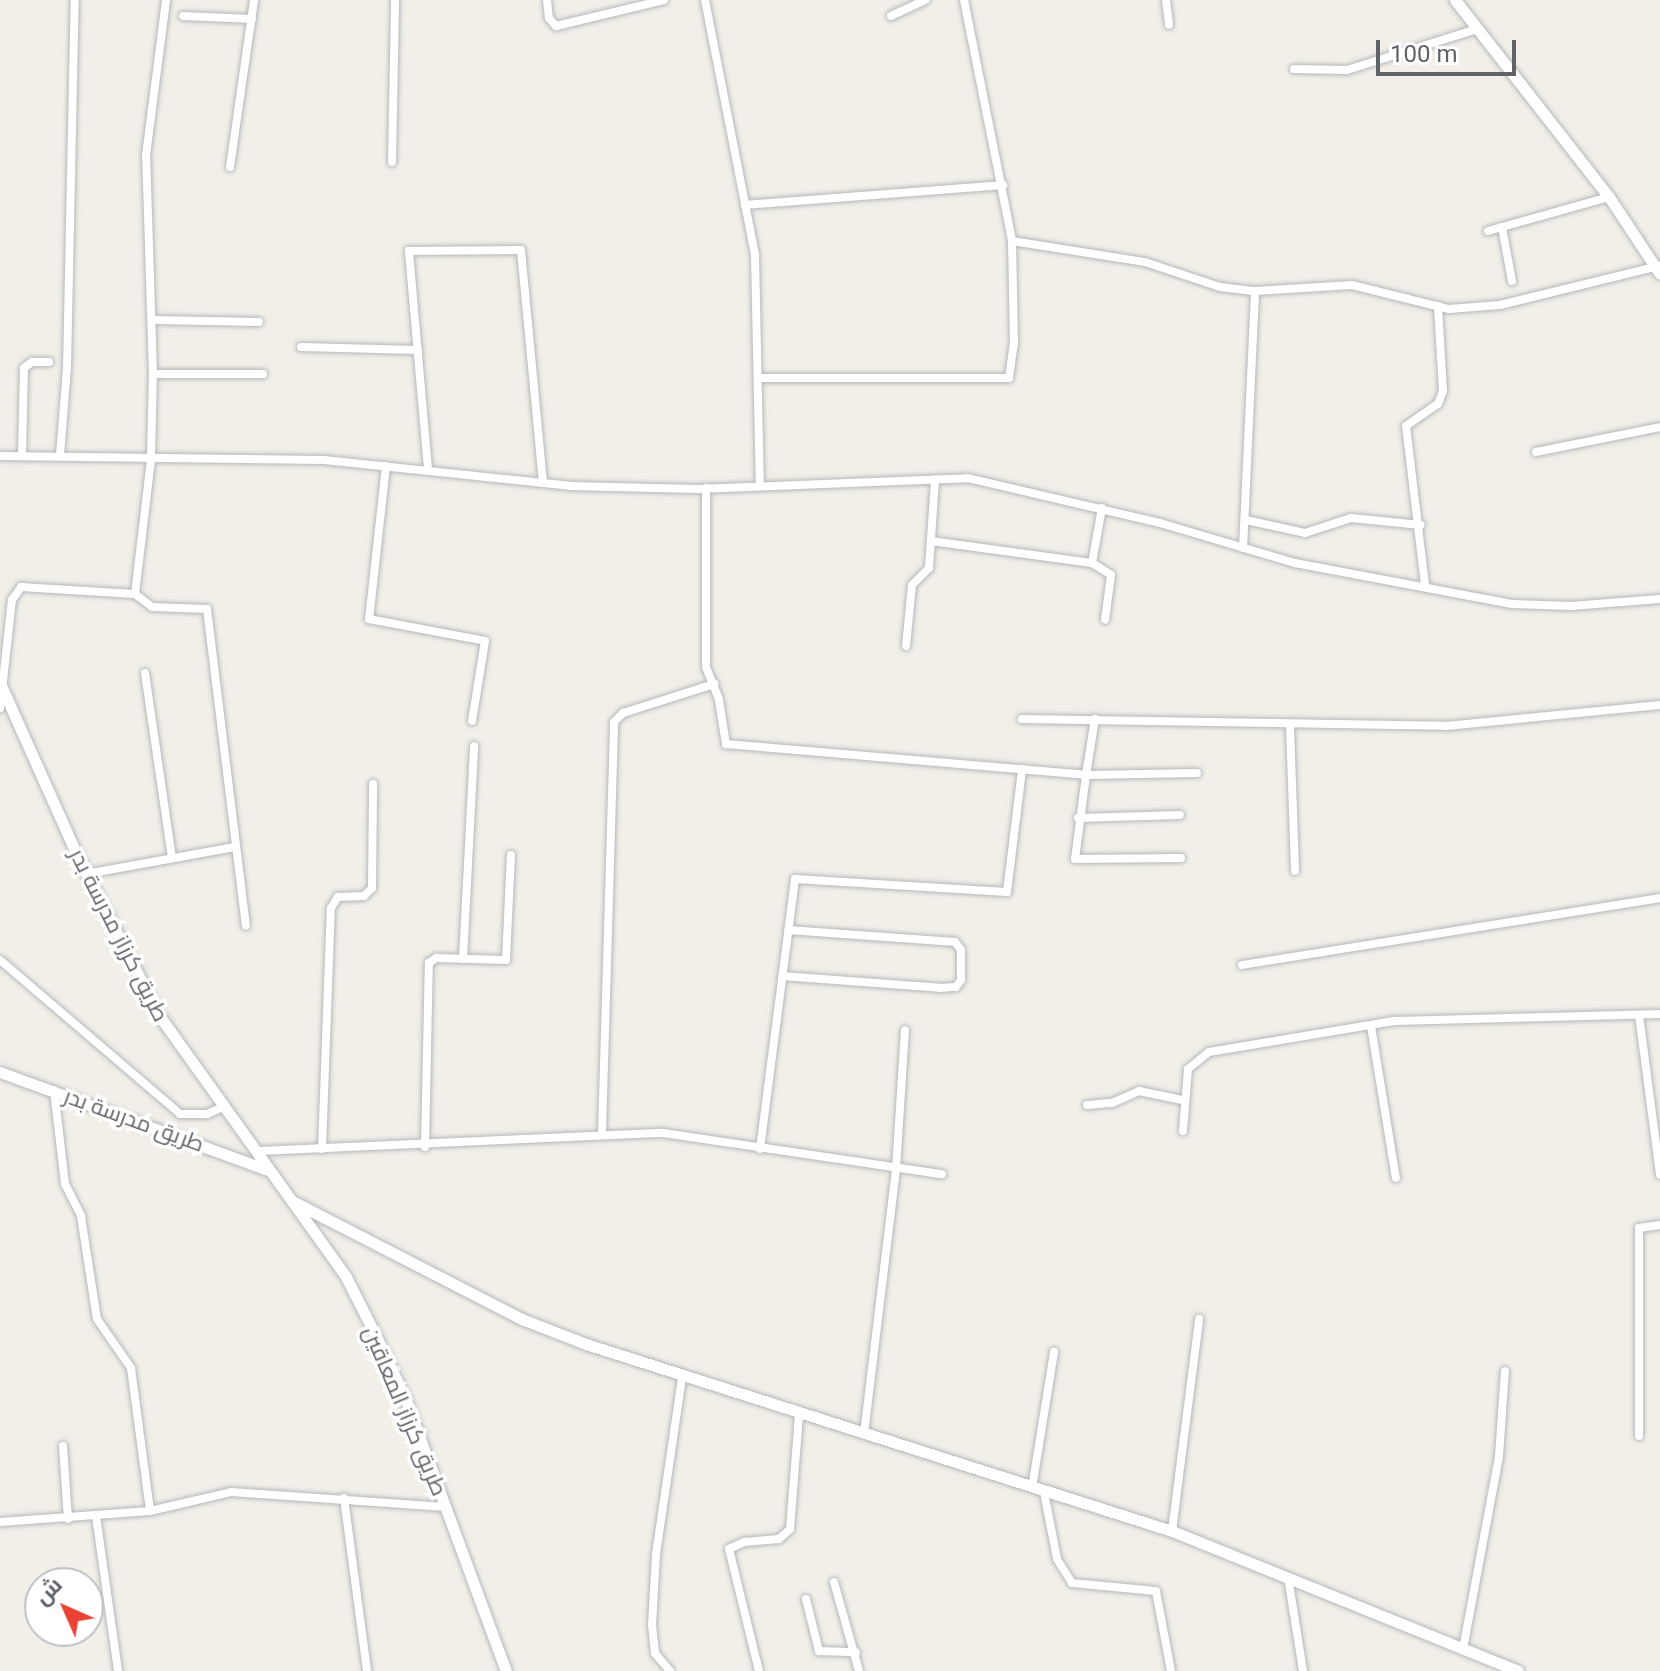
<!DOCTYPE html>
<html>
<head>
<meta charset="utf-8">
<style>
	body { margin:0 }
	#map { position:relative; width:1660px; height:1671px; overflow:hidden; background:#f1efe8; font-family:Roboto,Cairo,sans-serif }
	div>[style] { position:absolute }
	.roads { filter:drop-shadow(0 0 2px #b5b8bc) drop-shadow(0 0 2px #b5b8bc) }
	.street>* { height:8px; margin:-4px; padding:0 4px; transform-origin:4px; border-radius:4px; background:#fff }
	.secondary>* { height:11px; margin:-5.5px; padding:0 5.5px; transform-origin:5.5px; border-radius:5.5px; background:#fff }
	span { translate:-50% -50%; white-space:nowrap; text-align:center; line-height:1.15; -webkit-text-stroke:7px #fff; paint-order:stroke }
	.street-label { font-size:22px; color:#5f6368 }
	.north { position:absolute; left:24px; top:1567px; width:80px; height:80px; box-sizing:border-box; background:#fff; border:2px solid #bfc1c3; border-radius:50%; rotate:315deg; font-size:22px; font-weight:700; line-height:32px; text-align:center; color:#5f6368 }
	.north::after { content:''; display:block; margin:auto; width:28px; height:36px; background:#ea4335; clip-path:polygon(50% 0,100% 100%,50% 72%,0 100%) }
	.scale { position:absolute; left:1376px; top:40px; width:140px; height:36px; box-sizing:border-box; border:4px solid #5f6368; border-top:0; padding-left:10px; font-size:24px; line-height:28px; white-space:nowrap; color:#5f6368; -webkit-text-stroke:6px #fff; paint-order:stroke }
</style>
</head>
<body>
<div id="map">
	<div class="roads">
		<div class="street">
			<div style="left:547px;top:0;width:18px;rotate:84deg"></div>
			<div style="left:549px;top:18px;width:11px;rotate:49deg"></div>
			<div style="left:556px;top:26px;width:111px;rotate:-13.5deg"></div>
			<div style="left:705px;top:0;width:260px;rotate:78.9deg"></div>
			<div style="left:755px;top:255px;width:231px;rotate:88.8deg"></div>
			<div style="left:964px;top:0;width:246px;rotate:78.7deg"></div>
			<div style="left:1012px;top:241px;width:135px;rotate:9deg"></div>
			<div style="left:1145px;top:262px;width:79px;rotate:18.4deg"></div>
			<div style="left:1220px;top:287px;width:35px;rotate:7deg"></div>
			<div style="left:1255px;top:291px;width:97px;rotate:-3.5deg"></div>
			<div style="left:1352px;top:285px;width:100px;rotate:13.9deg"></div>
			<div style="left:1449px;top:309px;width:51px;rotate:-4.5deg"></div>
			<div style="left:1500px;top:305px;width:164px;rotate:-13.8deg"></div>
			<div style="left:1166px;top:0;width:25px;rotate:83deg"></div>
			<div style="left:183px;top:16px;width:69px;rotate:2.5deg"></div>
			<div style="left:891px;top:16px;width:38px;rotate:-25deg"></div>
			<div style="left:1294px;top:69px;width:53px;rotate:1.1deg"></div>
			<div style="left:1347px;top:70px;width:136px;rotate:-17.5deg"></div>
			<div style="left:392px;top:162px;width:162px;rotate:-88.9deg"></div>
			<div style="left:230px;top:167px;width:169px;rotate:-81.8deg"></div>
			<div style="left:745px;top:205px;width:259px;rotate:-4.4deg"></div>
			<div style="left:1502px;top:227px;width:55px;rotate:79.5deg"></div>
			<div style="left:1488px;top:231px;width:126px;rotate:-15.7deg"></div>
			<div style="left:154px;top:320px;width:105px;rotate:1.1deg"></div>
			<div style="left:301px;top:347px;width:117px;rotate:1.5deg"></div>
			<div style="left:153px;top:374px;width:110px"></div>
			<div style="left:758px;top:378px;width:251px"></div>
			<div style="left:1009px;top:378px;width:34px;rotate:-82deg"></div>
			<div style="left:1014px;top:344px;width:103px;rotate:-91.1deg"></div>
			<div style="left:1536px;top:452px;width:126px;rotate:-11.4deg"></div>
			<div style="left:60px;top:455px;width:87px;rotate:-85.4deg"></div>
			<div style="left:67px;top:368px;width:368px;rotate:-88.8deg"></div>
			<div style="left:0;top:456px;width:324px;rotate:0.7deg"></div>
			<div style="left:324px;top:460px;width:247px;rotate:6deg"></div>
			<div style="left:570px;top:486px;width:128px;rotate:1.3deg"></div>
			<div style="left:698px;top:489px;width:270px;rotate:-2.3deg"></div>
			<div style="left:968px;top:478px;width:197px;rotate:13.2deg"></div>
			<div style="left:1160px;top:523px;width:141px;rotate:16.5deg"></div>
			<div style="left:1295px;top:563px;width:222px;rotate:10.7deg"></div>
			<div style="left:1513px;top:604px;width:58px;rotate:2deg"></div>
			<div style="left:1571px;top:606px;width:89px;rotate:-4.5deg"></div>
			<div style="left:22px;top:456px;width:88px;rotate:-88.7deg"></div>
			<div style="left:24px;top:368px;width:10px;rotate:-37deg"></div>
			<div style="left:32px;top:362px;width:17px"></div>
			<div style="left:386px;top:466px;width:154px;rotate:96.3deg"></div>
			<div style="left:369px;top:619px;width:118px;rotate:10.7deg"></div>
			<div style="left:485px;top:641px;width:81px;rotate:99.2deg"></div>
			<div style="left:428px;top:469px;width:219px;rotate:-95deg"></div>
			<div style="left:409px;top:251px;width:112px;rotate:-0.5deg"></div>
			<div style="left:521px;top:250px;width:234px;rotate:84.6deg"></div>
			<div style="left:706px;top:488px;width:179px;rotate:90deg"></div>
			<div style="left:706px;top:667px;width:35px;rotate:68deg"></div>
			<div style="left:719px;top:700px;width:45px;rotate:81deg"></div>
			<div style="left:726px;top:744px;width:361px;rotate:4.9deg"></div>
			<div style="left:1086px;top:775px;width:57px;rotate:-80.9deg"></div>
			<div style="left:1102px;top:508px;width:56px;rotate:100.3deg"></div>
			<div style="left:1092px;top:563px;width:22px;rotate:32deg"></div>
			<div style="left:1111px;top:575px;width:45px;rotate:97.6deg"></div>
			<div style="left:1246px;top:520px;width:60px;rotate:12.4deg"></div>
			<div style="left:1305px;top:533px;width:48px;rotate:-18.1deg"></div>
			<div style="left:1351px;top:518px;width:70px;rotate:5.7deg"></div>
			<div style="left:931px;top:541px;width:162px;rotate:7.8deg"></div>
			<div style="left:1243px;top:548px;width:257px;rotate:-87.3deg"></div>
			<div style="left:1425px;top:585px;width:160px;rotate:-96.8deg"></div>
			<div style="left:1406px;top:426px;width:39px;rotate:-35deg"></div>
			<div style="left:1438px;top:404px;width:14px;rotate:-69deg"></div>
			<div style="left:1443px;top:391px;width:85px;rotate:-93.4deg"></div>
			<div style="left:135px;top:594px;width:136px;rotate:-83.2deg"></div>
			<div style="left:151px;top:459px;width:85px;rotate:-88.7deg"></div>
			<div style="left:153px;top:374px;width:219px;rotate:-91.8deg"></div>
			<div style="left:146px;top:155px;width:156px;rotate:-82.6deg"></div>
			<div style="left:906px;top:646px;width:61px;rotate:-84.4deg"></div>
			<div style="left:912px;top:585px;width:24px;rotate:-45deg"></div>
			<div style="left:929px;top:568px;width:89px;rotate:-86.1deg"></div>
			<div style="left:145px;top:673px;width:187px;rotate:81.7deg"></div>
			<div style="left:0;top:708px;width:109px;rotate:-83.7deg"></div>
			<div style="left:12px;top:600px;width:16px;rotate:-55deg"></div>
			<div style="left:21px;top:587px;width:114px;rotate:3.5deg"></div>
			<div style="left:135px;top:594px;width:21px;rotate:37deg"></div>
			<div style="left:152px;top:607px;width:55px;rotate:2.1deg"></div>
			<div style="left:207px;top:609px;width:319px;rotate:83deg"></div>
			<div style="left:1022px;top:719px;width:424px;rotate:0.9deg"></div>
			<div style="left:1446px;top:726px;width:215px;rotate:-5.6deg"></div>
			<div style="left:1290px;top:726px;width:145px;rotate:88deg"></div>
			<div style="left:1078px;top:818px;width:102px;rotate:-1.7deg"></div>
			<div style="left:1181px;top:858px;width:106px;rotate:179.5deg"></div>
			<div style="left:1075px;top:859px;width:85px;rotate:-82.5deg"></div>
			<div style="left:1086px;top:775px;width:111px;rotate:-1deg"></div>
			<div style="left:86px;top:874px;width:150px;rotate:-10.3deg"></div>
			<div style="left:463px;top:959px;width:213px;rotate:-87deg"></div>
			<div style="left:0;top:960px;width:237px;rotate:40.5deg"></div>
			<div style="left:180px;top:1114px;width:27px"></div>
			<div style="left:207px;top:1114px;width:17px;rotate:-24deg"></div>
			<div style="left:1242px;top:965px;width:423px;rotate:-9.1deg"></div>
			<div style="left:782px;top:976px;width:158px;rotate:4.3deg"></div>
			<div style="left:940px;top:988px;width:16px;rotate:-4deg"></div>
			<div style="left:956px;top:987px;width:9px;rotate:-54deg"></div>
			<div style="left:961px;top:980px;width:30px;rotate:-90deg"></div>
			<div style="left:961px;top:950px;width:10px;rotate:-127deg"></div>
			<div style="left:955px;top:942px;width:167px;rotate:-175.9deg"></div>
			<div style="left:1639px;top:1015px;width:161px;rotate:82.5deg"></div>
			<div style="left:1371px;top:1026px;width:154px;rotate:80.7deg"></div>
			<div style="left:54px;top:1090px;width:95px;rotate:83.3deg"></div>
			<div style="left:65px;top:1184px;width:36px;rotate:63deg"></div>
			<div style="left:81px;top:1216px;width:104px;rotate:81.2deg"></div>
			<div style="left:97px;top:1319px;width:60px;rotate:55.2deg"></div>
			<div style="left:131px;top:1368px;width:144px;rotate:82.4deg"></div>
			<div style="left:1087px;top:1105px;width:25px;rotate:-5deg"></div>
			<div style="left:1112px;top:1103px;width:30px;rotate:-24deg"></div>
			<div style="left:1139px;top:1091px;width:44px;rotate:11.8deg"></div>
			<div style="left:1183px;top:1131px;width:62px;rotate:-85.4deg"></div>
			<div style="left:1188px;top:1069px;width:27px;rotate:-39deg"></div>
			<div style="left:1209px;top:1052px;width:189px;rotate:-9.5deg"></div>
			<div style="left:1395px;top:1021px;width:265px;rotate:-1.5deg"></div>
			<div style="left:602px;top:1132px;width:410px;rotate:-88.3deg"></div>
			<div style="left:614px;top:722px;width:13px;rotate:-45deg"></div>
			<div style="left:623px;top:713px;width:96px;rotate:-17.7deg"></div>
			<div style="left:425px;top:1147px;width:184px;rotate:-88.8deg"></div>
			<div style="left:429px;top:963px;width:9px;rotate:-36deg"></div>
			<div style="left:436px;top:958px;width:70px;rotate:1.6deg"></div>
			<div style="left:506px;top:960px;width:105px;rotate:-87.3deg"></div>
			<div style="left:322px;top:1149px;width:241px;rotate:-87.9deg"></div>
			<div style="left:331px;top:908px;width:13px;rotate:-58deg"></div>
			<div style="left:338px;top:897px;width:26px;rotate:-2deg"></div>
			<div style="left:364px;top:896px;width:11px;rotate:-45deg"></div>
			<div style="left:372px;top:888px;width:104px;rotate:-89.4deg"></div>
			<div style="left:760px;top:1149px;width:272px;rotate:-82.6deg"></div>
			<div style="left:795px;top:879px;width:212px;rotate:3.5deg"></div>
			<div style="left:1007px;top:892px;width:124px;rotate:-83deg"></div>
			<div style="left:259px;top:1151px;width:404px;rotate:-2.6deg"></div>
			<div style="left:663px;top:1133px;width:282px;rotate:8.4deg"></div>
			<div style="left:864px;top:1434px;width:267px;rotate:-83.1deg"></div>
			<div style="left:896px;top:1169px;width:139px;rotate:-86.3deg"></div>
			<div style="left:1639px;top:1436px;width:208px;rotate:-90deg"></div>
			<div style="left:1639px;top:1228px;width:21px;rotate:-8deg"></div>
			<div style="left:63px;top:1446px;width:73px;rotate:86.1deg"></div>
			<div style="left:1032px;top:1488px;width:138px;rotate:-80.8deg"></div>
			<div style="left:1044px;top:1492px;width:68px;rotate:79deg"></div>
			<div style="left:1057px;top:1559px;width:28px;rotate:58deg"></div>
			<div style="left:1072px;top:1583px;width:84px;rotate:5.4deg"></div>
			<div style="left:1156px;top:1591px;width:81px;rotate:79.4deg"></div>
			<div style="left:344px;top:1498px;width:175px;rotate:82.4deg"></div>
			<div style="left:96px;top:1516px;width:157px;rotate:81.9deg"></div>
			<div style="left:0;top:1522px;width:150px;rotate:-4.2deg"></div>
			<div style="left:150px;top:1511px;width:83px;rotate:-13.2deg"></div>
			<div style="left:231px;top:1492px;width:215px;rotate:4deg"></div>
			<div style="left:1172px;top:1531px;width:214px;rotate:-82.7deg"></div>
			<div style="left:1288px;top:1577px;width:95px;rotate:80.9deg"></div>
			<div style="left:834px;top:1582px;width:92px;rotate:74.3deg"></div>
			<div style="left:806px;top:1599px;width:54px;rotate:76deg"></div>
			<div style="left:819px;top:1651px;width:37px;rotate:2deg"></div>
			<div style="left:1463px;top:1649px;width:196px;rotate:-79.4deg"></div>
			<div style="left:1499px;top:1456px;width:85px;rotate:-86deg"></div>
			<div style="left:670px;top:1671px;width:23px;rotate:-130deg"></div>
			<div style="left:655px;top:1653px;width:27px;rotate:-96deg"></div>
			<div style="left:652px;top:1626px;width:72px;rotate:-86.8deg"></div>
			<div style="left:656px;top:1554px;width:179px;rotate:-81.6deg"></div>
			<div style="left:759px;top:1671px;width:126px;rotate:-103.8deg"></div>
			<div style="left:729px;top:1549px;width:17px;rotate:-25deg"></div>
			<div style="left:744px;top:1542px;width:35px;rotate:-5deg"></div>
			<div style="left:779px;top:1539px;width:15px;rotate:-42deg"></div>
			<div style="left:790px;top:1529px;width:115px;rotate:-85.5deg"></div>
		</div>
		<div class="secondary">
			<div style="left:1455px;top:0;width:250px;rotate:52deg"></div>
			<div style="left:1609px;top:197px;width:92px;rotate:56.5deg"></div>
			<div style="left:0;top:683px;width:184px;rotate:65.9deg"></div>
			<div style="left:75px;top:851px;width:183px;rotate:63deg"></div>
			<div style="left:158px;top:1014px;width:323px;rotate:54.4deg"></div>
			<div style="left:346px;top:1277px;width:68px;rotate:63.1deg"></div>
			<div style="left:377px;top:1338px;width:66px;rotate:65deg"></div>
			<div style="left:405px;top:1398px;width:291px;rotate:69.7deg"></div>
			<div style="left:0;top:1072px;width:285px;rotate:20.1deg"></div>
			<div style="left:292px;top:1201px;width:259px;rotate:27.2deg"></div>
			<div style="left:522px;top:1319px;width:69px;rotate:21.3deg"></div>
			<div style="left:586px;top:1344px;width:615px;rotate:17.7deg"></div>
			<div style="left:1172px;top:1531px;width:373px;rotate:22deg"></div>
		</div>
	</div>
	<div class="street-label">
		<span style="left:119px;top:935px;rotate:63deg">طريق كرزاز مدرسة بدر</span>
		<span style="left:134px;top:1120px;rotate:20deg">طريق مدرسة بدر</span>
		<span style="left:405px;top:1411px;rotate:67deg">طريق كرزاز المعاقين</span>
	</div>
	<div class="north">ش</div>
	<div class="scale">100 m</div>
</div>
</body>
</html>
